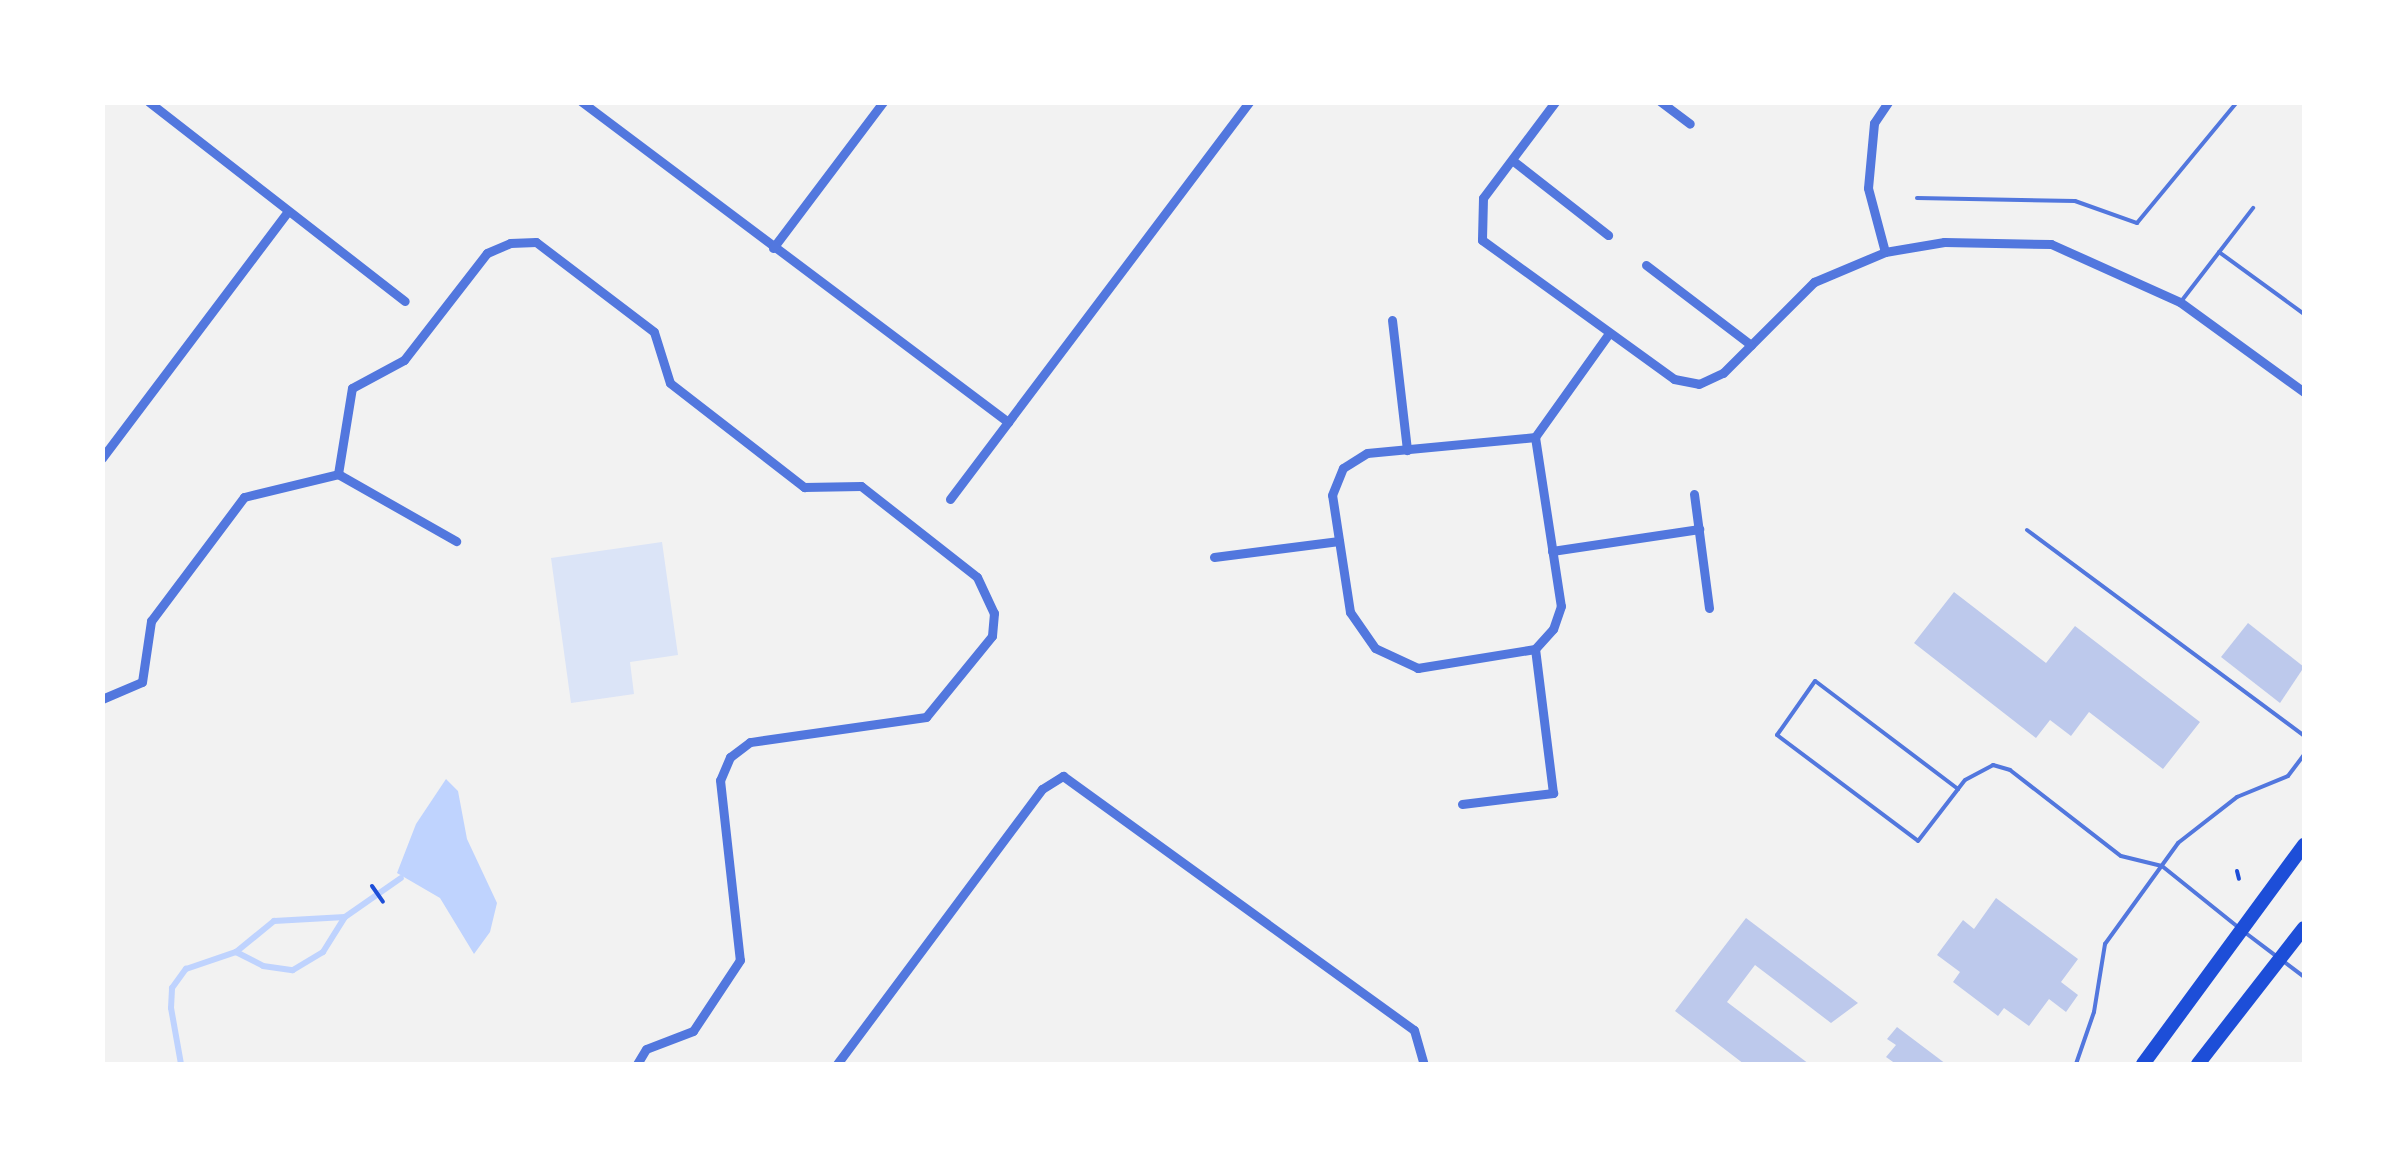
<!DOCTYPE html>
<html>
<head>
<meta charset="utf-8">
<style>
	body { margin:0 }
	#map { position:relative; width:2407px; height:1167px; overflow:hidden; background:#f2f2f2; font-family:"Asap Condensed",sans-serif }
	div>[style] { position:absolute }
	.green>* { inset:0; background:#dbe4f7 }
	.water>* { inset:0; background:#bfd3fe }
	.stream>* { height:6px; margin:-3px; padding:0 3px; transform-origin:3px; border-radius:3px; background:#bfd3fe }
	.building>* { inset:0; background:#bdc9ec }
	.path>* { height:4px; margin:-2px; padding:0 2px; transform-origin:2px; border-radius:2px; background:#1d4ed8 }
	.service>* { height:4px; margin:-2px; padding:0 2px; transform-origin:2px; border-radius:2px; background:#5277de }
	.minor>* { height:9px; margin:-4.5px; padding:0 4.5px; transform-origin:4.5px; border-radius:4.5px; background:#5277de }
	.primary>* { height:14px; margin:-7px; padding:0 7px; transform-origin:7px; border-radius:7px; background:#1d4ed8 }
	span { translate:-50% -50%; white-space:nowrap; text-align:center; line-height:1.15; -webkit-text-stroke:10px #fff; paint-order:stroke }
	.frame { position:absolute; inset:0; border:105px solid #fff; pointer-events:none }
</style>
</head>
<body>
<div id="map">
	<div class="green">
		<div style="clip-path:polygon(662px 542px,678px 655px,630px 662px,634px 694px,571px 703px,551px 558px)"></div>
	</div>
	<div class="water">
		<div style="clip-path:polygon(446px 779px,458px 791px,467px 839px,497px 903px,490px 932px,474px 954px,440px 898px,397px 873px,416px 824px)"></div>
	</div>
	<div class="stream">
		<div style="left:236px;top:952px;width:30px;rotate:27deg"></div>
		<div style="left:263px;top:966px;width:30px;rotate:8deg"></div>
		<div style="left:293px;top:970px;width:35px;rotate:-31deg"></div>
		<div style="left:323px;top:952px;width:40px;rotate:-58deg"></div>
		<div style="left:181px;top:1064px;width:57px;rotate:-100.1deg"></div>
		<div style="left:171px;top:1008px;width:20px;rotate:-87deg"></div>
		<div style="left:172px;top:988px;width:24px;rotate:-54deg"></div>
		<div style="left:186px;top:969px;width:53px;rotate:-18.8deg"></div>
		<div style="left:236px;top:952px;width:49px;rotate:-39.2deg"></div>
		<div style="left:274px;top:921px;width:71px;rotate:-3.2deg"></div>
		<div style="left:345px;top:917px;width:68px;rotate:-34.9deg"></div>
	</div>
	<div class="building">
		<div style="clip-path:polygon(1954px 592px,2046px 663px,2075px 626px,2200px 722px,2163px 769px,2089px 712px,2071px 736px,2050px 720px,2036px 738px,1914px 643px)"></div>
		<div style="clip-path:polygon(2248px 623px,2304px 667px,2280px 703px,2221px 657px)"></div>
		<div style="clip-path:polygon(1996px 898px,2078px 959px,2061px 982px,2078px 995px,2066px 1012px,2049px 999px,2029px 1026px,2004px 1008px,1998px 1016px,1953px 982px,1960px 972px,1937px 955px,1963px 920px,1974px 929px)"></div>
		<div style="clip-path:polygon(1746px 918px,1858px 1003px,1831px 1023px,1755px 965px,1727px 1002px,1809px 1064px,1744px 1064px,1675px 1011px)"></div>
		<div style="clip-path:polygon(1897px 1027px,1946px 1064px,1896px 1064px,1886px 1057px,1896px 1045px,1887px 1039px)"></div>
	</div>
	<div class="path">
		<div style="left:2237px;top:871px;width:8px;rotate:76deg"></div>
		<div style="left:372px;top:886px;width:19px;rotate:55deg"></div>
	</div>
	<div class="service">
		<div style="left:1917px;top:198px;width:158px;rotate:1.1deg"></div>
		<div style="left:2075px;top:201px;width:66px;rotate:19.5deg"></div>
		<div style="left:2137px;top:223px;width:157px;rotate:-50.4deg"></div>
		<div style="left:2219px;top:252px;width:105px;rotate:36.1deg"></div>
		<div style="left:2183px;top:299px;width:115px;rotate:-52.4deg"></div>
		<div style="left:2027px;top:530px;width:345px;rotate:36.6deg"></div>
		<div style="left:1958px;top:789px;width:179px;rotate:-142.9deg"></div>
		<div style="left:1815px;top:681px;width:66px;rotate:125.1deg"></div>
		<div style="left:1777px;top:735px;width:176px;rotate:36.9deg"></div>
		<div style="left:1918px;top:841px;width:66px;rotate:-52.4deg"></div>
		<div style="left:1958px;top:789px;width:11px;rotate:-52deg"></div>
		<div style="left:1965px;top:780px;width:32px;rotate:-28deg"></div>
		<div style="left:1993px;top:765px;width:18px;rotate:16deg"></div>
		<div style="left:2010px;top:770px;width:140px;rotate:37.8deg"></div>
		<div style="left:2121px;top:856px;width:42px;rotate:13.7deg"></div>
		<div style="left:2162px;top:866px;width:99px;rotate:38.8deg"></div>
		<div style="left:2247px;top:934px;width:35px;rotate:37deg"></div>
		<div style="left:2283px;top:961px;width:26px;rotate:37deg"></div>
		<div style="left:2076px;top:1064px;width:55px;rotate:-70.9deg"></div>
		<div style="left:2094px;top:1012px;width:69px;rotate:-80.8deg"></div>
		<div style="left:2105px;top:944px;width:125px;rotate:-54.1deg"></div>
		<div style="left:2178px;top:843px;width:75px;rotate:-37.9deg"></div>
		<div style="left:2237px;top:797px;width:55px;rotate:-22.4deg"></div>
		<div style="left:2288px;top:776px;width:26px;rotate:-53deg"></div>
	</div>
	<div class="minor">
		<div style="left:149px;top:102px;width:324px;rotate:37.9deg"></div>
		<div style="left:582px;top:102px;width:533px;rotate:36.91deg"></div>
		<div style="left:1555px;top:102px;width:120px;rotate:126.9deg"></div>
		<div style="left:1483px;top:198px;width:42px;rotate:91.4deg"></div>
		<div style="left:1482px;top:240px;width:237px;rotate:35.9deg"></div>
		<div style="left:1674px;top:379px;width:25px;rotate:11deg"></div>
		<div style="left:1699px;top:384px;width:26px;rotate:-25deg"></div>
		<div style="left:1723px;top:373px;width:129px;rotate:-45deg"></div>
		<div style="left:1814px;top:282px;width:77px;rotate:-22.9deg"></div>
		<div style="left:1885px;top:252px;width:60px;rotate:-9.6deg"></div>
		<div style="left:1944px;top:242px;width:107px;rotate:1.1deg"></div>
		<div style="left:2051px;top:244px;width:141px;rotate:24.2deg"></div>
		<div style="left:2180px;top:302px;width:153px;rotate:36deg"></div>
		<div style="left:1661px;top:102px;width:36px;rotate:37deg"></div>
		<div style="left:1512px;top:160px;width:122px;rotate:38deg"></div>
		<div style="left:773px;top:248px;width:183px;rotate:-53deg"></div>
		<div style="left:1885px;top:252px;width:66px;rotate:-104.9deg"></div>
		<div style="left:1868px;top:188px;width:65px;rotate:-84.7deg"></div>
		<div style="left:1874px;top:123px;width:25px;rotate:-56deg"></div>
		<div style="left:1646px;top:265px;width:132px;rotate:37.3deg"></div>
		<div style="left:1392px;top:320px;width:131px;rotate:83.4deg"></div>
		<div style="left:1535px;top:437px;width:171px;rotate:81.3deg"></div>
		<div style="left:1561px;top:606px;width:24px;rotate:109deg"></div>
		<div style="left:1553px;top:629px;width:27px;rotate:132deg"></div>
		<div style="left:1535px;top:649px;width:119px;rotate:170.8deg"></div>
		<div style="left:1418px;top:668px;width:47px;rotate:-155.1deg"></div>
		<div style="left:1375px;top:648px;width:44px;rotate:-124.8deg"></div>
		<div style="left:1350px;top:612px;width:118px;rotate:-98.7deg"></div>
		<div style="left:1332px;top:495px;width:29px;rotate:-68deg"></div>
		<div style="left:1343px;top:468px;width:28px;rotate:-32deg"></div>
		<div style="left:1367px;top:453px;width:169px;rotate:-5.4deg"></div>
		<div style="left:1535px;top:437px;width:124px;rotate:-54.5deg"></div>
		<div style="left:102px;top:458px;width:309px;rotate:-53deg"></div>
		<div style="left:338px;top:474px;width:136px;rotate:29.6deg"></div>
		<div style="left:1694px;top:494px;width:115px;rotate:82.5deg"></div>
		<div style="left:950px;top:499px;width:497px;rotate:-53deg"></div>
		<div style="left:1552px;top:551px;width:149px;rotate:-8.5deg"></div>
		<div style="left:1214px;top:557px;width:126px;rotate:-7.3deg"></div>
		<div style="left:102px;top:699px;width:43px;rotate:-23deg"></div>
		<div style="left:142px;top:682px;width:62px;rotate:-81.6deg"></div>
		<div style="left:151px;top:621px;width:155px;rotate:-53.1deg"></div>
		<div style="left:244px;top:497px;width:97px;rotate:-13.7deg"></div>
		<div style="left:338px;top:474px;width:87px;rotate:-80.8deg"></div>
		<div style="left:352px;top:388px;width:59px;rotate:-28.3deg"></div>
		<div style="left:404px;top:360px;width:135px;rotate:-52.2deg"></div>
		<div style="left:487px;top:253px;width:25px;rotate:-23deg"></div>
		<div style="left:510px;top:243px;width:26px;rotate:-2deg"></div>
		<div style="left:536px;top:242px;width:148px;rotate:37.3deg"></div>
		<div style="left:654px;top:332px;width:53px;rotate:72.6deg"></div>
		<div style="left:670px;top:383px;width:170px;rotate:37.8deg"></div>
		<div style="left:804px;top:487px;width:57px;rotate:-1deg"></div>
		<div style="left:861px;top:486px;width:147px;rotate:38.1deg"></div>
		<div style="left:977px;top:577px;width:40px;rotate:65deg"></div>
		<div style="left:994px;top:613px;width:23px;rotate:95deg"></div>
		<div style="left:992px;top:636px;width:104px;rotate:129.2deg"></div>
		<div style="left:926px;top:717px;width:178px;rotate:171.9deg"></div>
		<div style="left:750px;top:742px;width:25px;rotate:143deg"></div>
		<div style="left:730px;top:757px;width:25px;rotate:113deg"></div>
		<div style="left:720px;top:780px;width:181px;rotate:83.7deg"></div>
		<div style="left:740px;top:960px;width:85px;rotate:123.5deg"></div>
		<div style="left:693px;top:1031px;width:50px;rotate:159deg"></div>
		<div style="left:646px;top:1049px;width:17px;rotate:121deg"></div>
		<div style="left:1462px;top:804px;width:92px;rotate:-6.9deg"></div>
		<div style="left:1553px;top:793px;width:145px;rotate:-97.1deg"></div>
		<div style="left:837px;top:1064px;width:343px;rotate:-53.3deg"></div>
		<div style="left:1042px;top:789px;width:25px;rotate:-32deg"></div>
		<div style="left:1063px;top:776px;width:433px;rotate:35.9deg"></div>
		<div style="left:1414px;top:1030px;width:35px;rotate:74deg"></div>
	</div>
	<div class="primary">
		<div style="left:2143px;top:1064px;width:272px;rotate:-53.7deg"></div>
		<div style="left:2198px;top:1064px;width:172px;rotate:-52.1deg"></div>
	</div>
	<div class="frame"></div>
</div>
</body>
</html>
